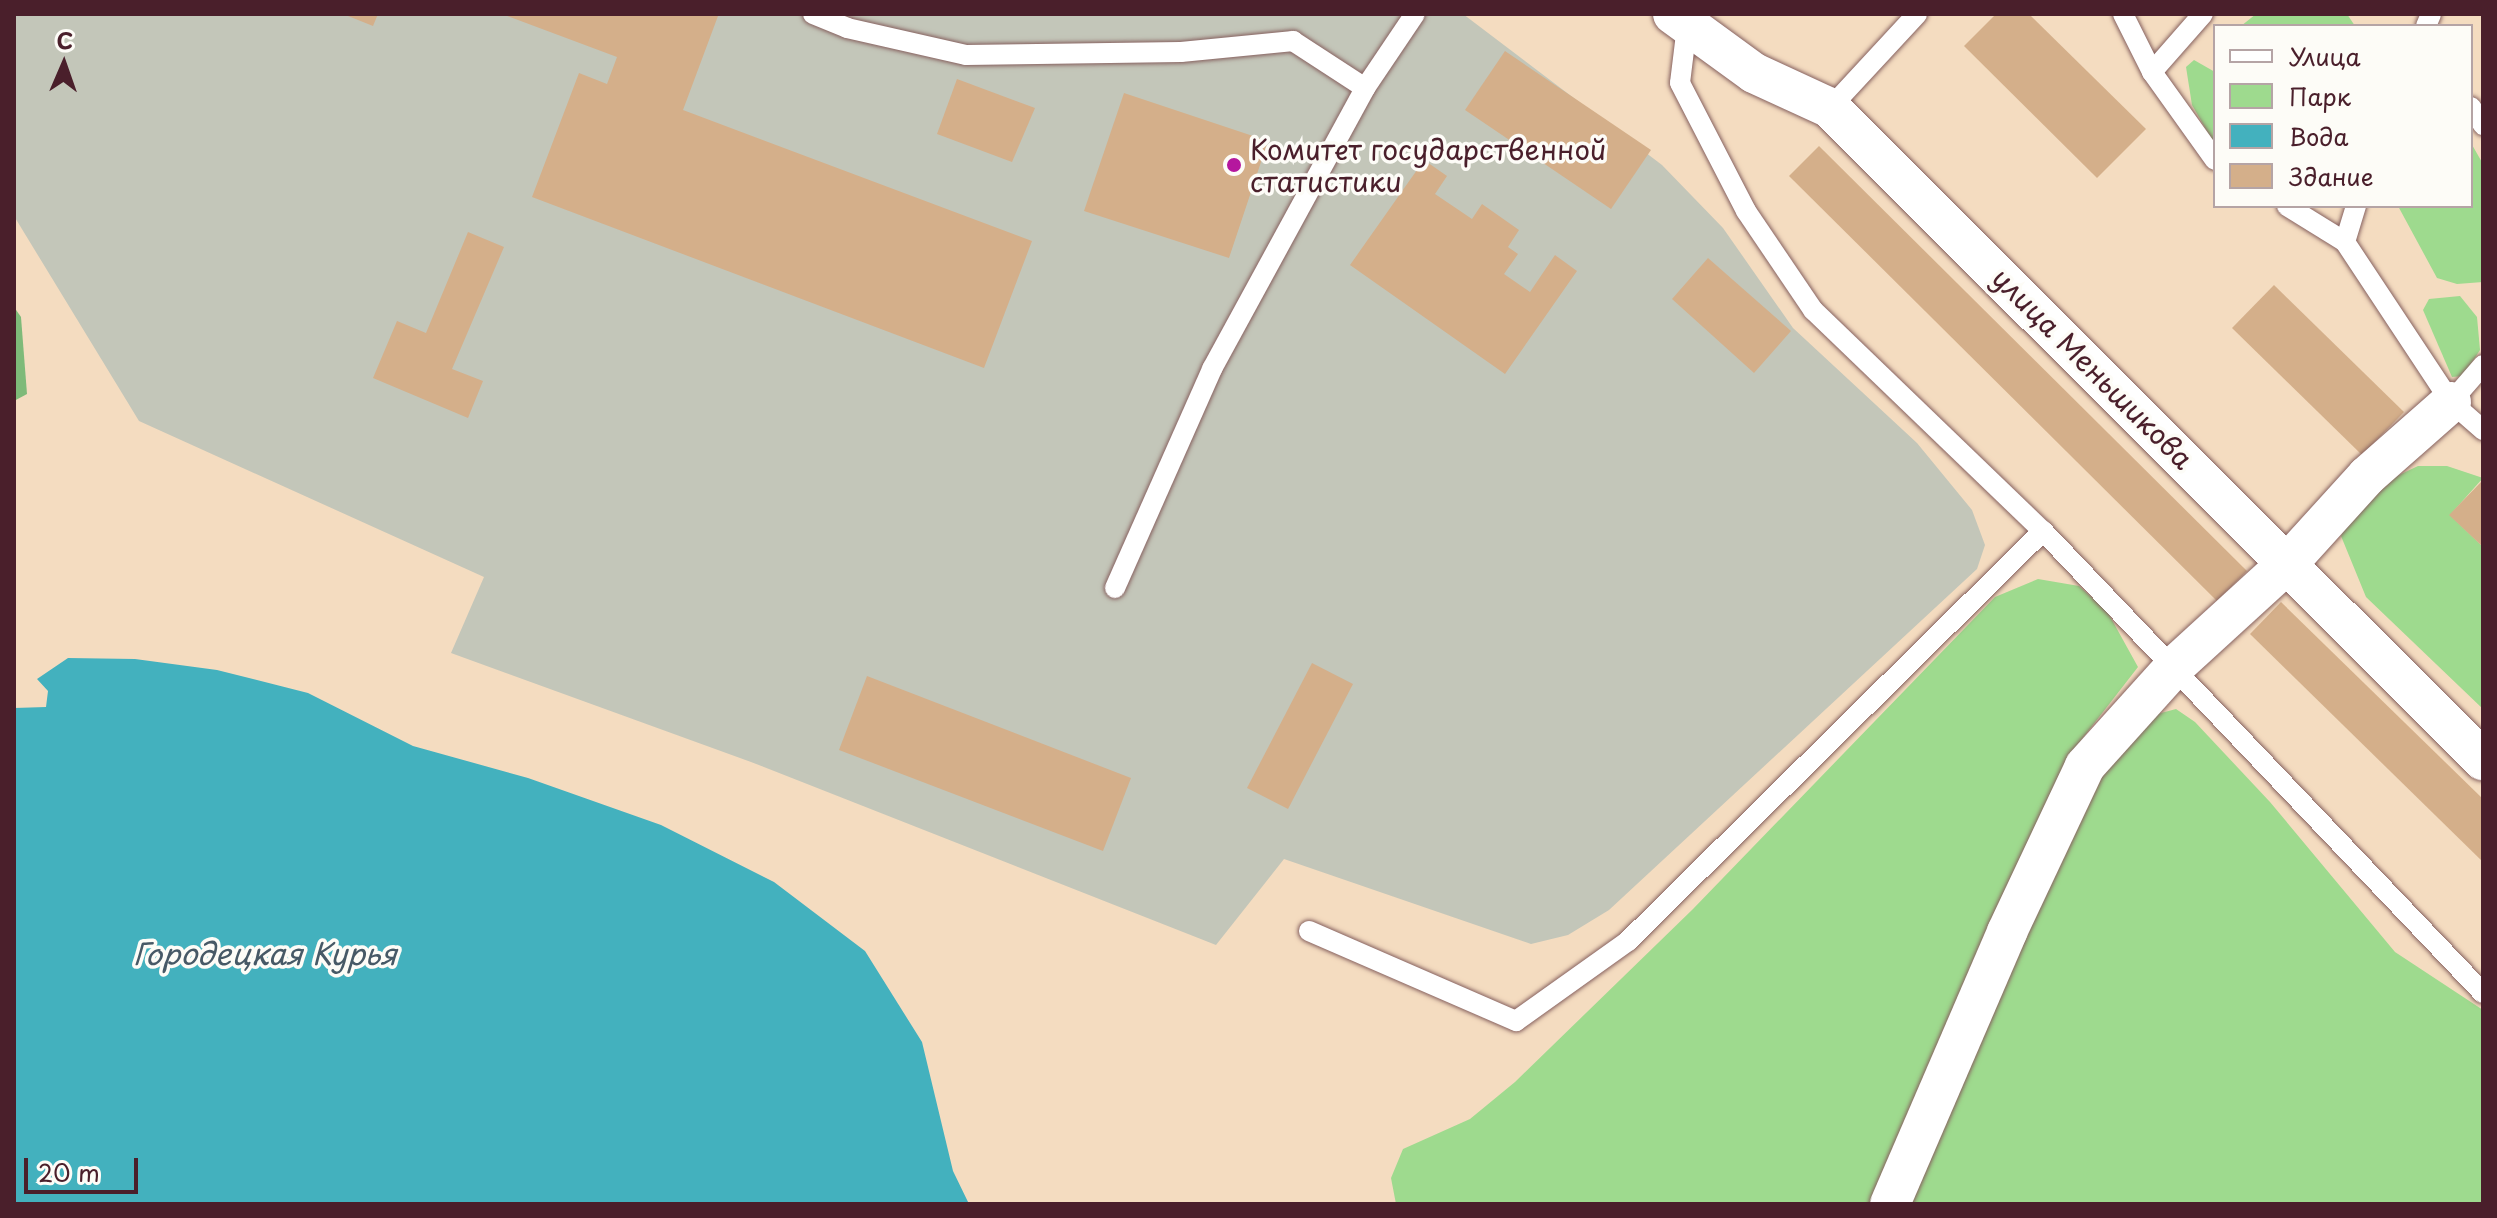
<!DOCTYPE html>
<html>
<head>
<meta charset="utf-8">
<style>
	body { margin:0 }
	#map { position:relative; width:2497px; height:1218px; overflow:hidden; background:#f4dcc0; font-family:"Playpen Sans",sans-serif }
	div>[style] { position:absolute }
	.industrial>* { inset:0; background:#c3c6b9 }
	.green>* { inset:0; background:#9eda8e }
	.forest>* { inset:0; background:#7eba79 }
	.water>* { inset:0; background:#43b1be }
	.building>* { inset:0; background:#d4af8a }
	.roads { filter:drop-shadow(0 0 2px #86615f) drop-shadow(0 0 2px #86615f) }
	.service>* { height:20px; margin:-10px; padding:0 10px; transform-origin:10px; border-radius:10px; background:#fff }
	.minor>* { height:40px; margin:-20px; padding:0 20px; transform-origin:20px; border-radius:20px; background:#fff }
	.dots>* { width:22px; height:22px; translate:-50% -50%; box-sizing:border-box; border:4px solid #fdfcf7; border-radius:50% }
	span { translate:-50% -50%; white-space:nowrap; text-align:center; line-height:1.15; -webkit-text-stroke:7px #fdfcf7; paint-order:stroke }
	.poi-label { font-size:28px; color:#4a1f2b }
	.left { translate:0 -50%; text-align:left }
	.street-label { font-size:28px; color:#4a1f2b }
	.water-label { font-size:30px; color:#475966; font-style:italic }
	.frame { position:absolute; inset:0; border:16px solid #4a1f2b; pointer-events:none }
	.legend { position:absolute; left:2213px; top:24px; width:260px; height:184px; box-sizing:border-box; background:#fdfcf7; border:2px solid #b5a4a5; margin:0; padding:10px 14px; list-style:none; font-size:24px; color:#4a1f2b }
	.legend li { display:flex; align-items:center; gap:16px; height:40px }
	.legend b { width:40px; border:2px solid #b5a4a5 }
	.north { position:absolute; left:24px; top:24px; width:80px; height:80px; -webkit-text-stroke:6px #fdfcf7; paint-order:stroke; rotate:2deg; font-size:22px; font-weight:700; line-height:32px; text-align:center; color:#4a1f2b }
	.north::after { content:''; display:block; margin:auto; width:28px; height:36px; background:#4a1f2b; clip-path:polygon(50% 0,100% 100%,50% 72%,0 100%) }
	.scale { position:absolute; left:24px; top:1158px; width:114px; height:36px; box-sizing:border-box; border:4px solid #4a1f2b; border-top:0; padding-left:10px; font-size:24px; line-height:28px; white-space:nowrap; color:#4a1f2b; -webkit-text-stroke:6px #fdfcf7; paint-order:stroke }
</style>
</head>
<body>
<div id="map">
	<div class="industrial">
		<div style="clip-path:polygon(14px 14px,1463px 14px,1662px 165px,1723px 228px,1793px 328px,1917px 443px,1972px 510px,1985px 545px,1977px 569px,1609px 910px,1568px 935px,1531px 944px,1284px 859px,1216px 945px,751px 762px,451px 653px,484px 577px,139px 421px,14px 216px)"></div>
	</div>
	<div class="green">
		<div style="clip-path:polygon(2256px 14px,2347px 14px,2355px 26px,2241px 26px)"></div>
		<div style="clip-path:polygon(2194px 60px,2215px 72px,2215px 145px,2192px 105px,2186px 67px)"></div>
		<div style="clip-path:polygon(2471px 143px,2483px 164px,2483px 282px,2457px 284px,2437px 278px,2398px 206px,2471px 206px)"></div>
		<div style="clip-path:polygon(2460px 296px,2477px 317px,2480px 350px,2463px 376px,2452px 377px,2423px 310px,2429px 299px)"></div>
		<div style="clip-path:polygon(2418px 466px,2447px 466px,2483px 478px,2450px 515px,2483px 547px,2483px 709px,2366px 597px,2341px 536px,2347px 522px,2397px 476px)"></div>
		<div style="clip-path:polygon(2038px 579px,2079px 586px,2107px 611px,2138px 667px,2075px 748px,1874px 1204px,1396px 1204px,1391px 1178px,1403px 1149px,1470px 1119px,1515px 1082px,1693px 909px,1995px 597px)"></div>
		<div style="clip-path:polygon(2176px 709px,2195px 722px,2270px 802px,2395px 952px,2483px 1010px,2483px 1204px,1907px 1204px,2070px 835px,2107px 767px,2150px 716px)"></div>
	</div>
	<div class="forest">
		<div style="clip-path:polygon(14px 307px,21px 317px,27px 394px,14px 401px)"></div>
	</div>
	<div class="water">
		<div style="clip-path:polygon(68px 658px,135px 659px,217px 670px,308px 693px,413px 746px,528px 778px,661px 825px,774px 882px,865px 951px,922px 1042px,953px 1171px,969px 1204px,14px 1204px,14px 708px,46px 707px,48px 691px,37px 679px)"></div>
	</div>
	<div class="building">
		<div style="clip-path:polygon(343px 14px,378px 14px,373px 26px)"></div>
		<div style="clip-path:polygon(502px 14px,718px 16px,683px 110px,1032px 241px,984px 368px,532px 197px,579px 73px,607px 84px,617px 57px)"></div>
		<div style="clip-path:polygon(1996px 14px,2029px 14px,2146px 129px,2097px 178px,1964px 46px)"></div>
		<div style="clip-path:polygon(1505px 51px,1651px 150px,1611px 209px,1465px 110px)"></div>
		<div style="clip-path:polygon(957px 79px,1035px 108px,1012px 162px,937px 134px)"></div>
		<div style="clip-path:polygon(1124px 93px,1268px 141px,1229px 258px,1084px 211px)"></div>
		<div style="clip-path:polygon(1819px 146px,2247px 571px,2217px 601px,1789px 176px)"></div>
		<div style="clip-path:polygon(1424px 160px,1447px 176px,1435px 194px,1472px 219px,1482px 204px,1519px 230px,1508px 247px,1518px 254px,1504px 274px,1530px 292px,1555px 255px,1577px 271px,1505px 374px,1350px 265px)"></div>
		<div style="clip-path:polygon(468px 232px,504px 247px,452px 369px,483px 381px,468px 418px,373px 378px,397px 321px,426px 333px)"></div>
		<div style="clip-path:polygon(1708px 258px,1791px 331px,1754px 373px,1672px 299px)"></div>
		<div style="clip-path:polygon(2274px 285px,2404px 412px,2362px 455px,2232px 328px)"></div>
		<div style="clip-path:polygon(2483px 480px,2483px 547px,2449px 515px)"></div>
		<div style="clip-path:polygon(2281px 602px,2483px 799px,2483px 862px,2250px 634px)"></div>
		<div style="clip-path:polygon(1312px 663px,1353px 684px,1288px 809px,1247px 788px)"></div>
		<div style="clip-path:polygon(867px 676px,1131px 778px,1103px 851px,839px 750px)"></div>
	</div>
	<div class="roads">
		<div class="service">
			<div style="left:813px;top:14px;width:37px;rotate:22deg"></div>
			<div style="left:847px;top:28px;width:122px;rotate:12.8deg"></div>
			<div style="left:966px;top:55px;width:215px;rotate:-0.8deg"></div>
			<div style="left:1181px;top:52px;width:113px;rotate:-5.6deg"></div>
			<div style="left:1293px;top:41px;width:86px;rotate:33.1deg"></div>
			<div style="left:2123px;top:14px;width:65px;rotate:63.4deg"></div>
			<div style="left:2152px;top:72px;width:108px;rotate:54.4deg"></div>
			<div style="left:1687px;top:26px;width:57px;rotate:97deg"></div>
			<div style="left:1680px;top:83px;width:144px;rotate:62.7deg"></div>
			<div style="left:1746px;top:211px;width:120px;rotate:55.9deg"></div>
			<div style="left:1813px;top:310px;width:319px;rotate:43.9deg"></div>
			<div style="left:2043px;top:531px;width:638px;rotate:46.4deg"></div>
			<div style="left:2426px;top:26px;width:13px;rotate:-67deg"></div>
			<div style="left:2152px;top:72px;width:77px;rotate:-48.7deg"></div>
			<div style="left:2471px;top:107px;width:22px;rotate:56deg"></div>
			<div style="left:1830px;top:108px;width:128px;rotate:-47.2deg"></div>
			<div style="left:2287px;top:206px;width:68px;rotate:31.8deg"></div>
			<div style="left:2345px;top:242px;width:192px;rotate:56.5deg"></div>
			<div style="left:2451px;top:402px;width:43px;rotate:41.2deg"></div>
			<div style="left:2345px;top:242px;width:38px;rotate:-73deg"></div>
			<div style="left:2451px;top:402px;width:49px;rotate:-49.1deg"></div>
			<div style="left:1115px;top:588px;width:240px;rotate:-66.1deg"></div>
			<div style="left:1212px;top:369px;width:320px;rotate:-61.4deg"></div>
			<div style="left:1365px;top:88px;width:89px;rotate:-56deg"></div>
			<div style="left:1309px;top:931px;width:226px;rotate:23.5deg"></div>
			<div style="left:1516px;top:1021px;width:138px;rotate:-35.5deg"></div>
			<div style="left:1628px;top:941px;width:583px;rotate:-44.65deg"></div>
		</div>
		<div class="minor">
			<div style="left:1673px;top:14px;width:100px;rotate:36.1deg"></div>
			<div style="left:1754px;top:73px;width:84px;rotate:24.7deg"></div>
			<div style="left:1830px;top:108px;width:923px;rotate:44.96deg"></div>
			<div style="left:1890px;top:1204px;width:296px;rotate:-66.7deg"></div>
			<div style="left:2007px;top:932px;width:183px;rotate:-64.8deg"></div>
			<div style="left:2085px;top:766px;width:133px;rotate:-48deg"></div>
			<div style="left:2174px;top:667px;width:156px;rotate:-42.4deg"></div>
			<div style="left:2289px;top:562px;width:116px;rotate:-47.8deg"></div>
			<div style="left:2367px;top:476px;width:112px;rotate:-41.4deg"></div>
		</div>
	</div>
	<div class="dots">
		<div style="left:1234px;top:165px;background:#b5179e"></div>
	</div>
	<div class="poi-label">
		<span class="left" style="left:1250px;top:165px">Комитет государственной<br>статистики</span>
	</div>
	<div class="street-label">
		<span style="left:2093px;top:368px;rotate:45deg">улица Меньшикова</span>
	</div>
	<div class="water-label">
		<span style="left:265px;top:953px">Городецкая Курья</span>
	</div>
	<div class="frame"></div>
	<ul class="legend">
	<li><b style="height:10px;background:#fff"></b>Улица</li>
	<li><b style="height:22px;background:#9eda8e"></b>Парк</li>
	<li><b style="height:22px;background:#43b1be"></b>Вода</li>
	<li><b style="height:22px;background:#d4af8a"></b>Здание</li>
	</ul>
	<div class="north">С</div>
	<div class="scale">20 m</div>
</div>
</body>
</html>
